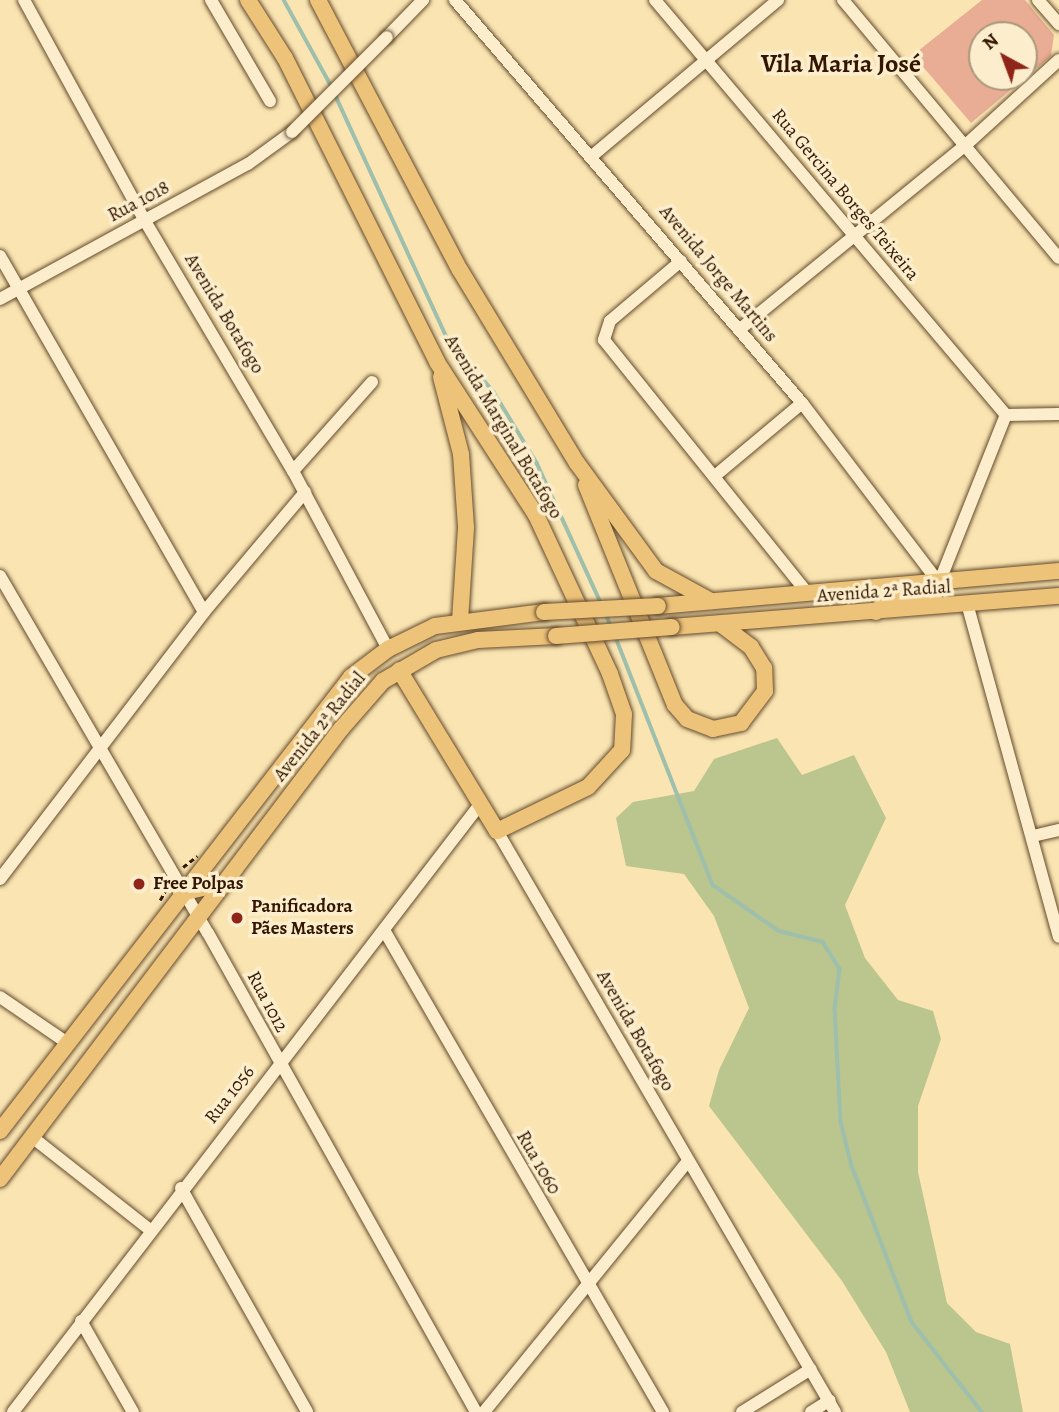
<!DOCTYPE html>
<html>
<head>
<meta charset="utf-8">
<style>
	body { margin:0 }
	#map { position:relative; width:1059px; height:1412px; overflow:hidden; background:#fae5b2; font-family:Alegreya,serif }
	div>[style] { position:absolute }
	.green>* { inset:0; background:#bbc58e }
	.stream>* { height:3.5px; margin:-1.75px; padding:0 1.75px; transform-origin:1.75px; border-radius:1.75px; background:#9ebfac }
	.building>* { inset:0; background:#e8ad94 }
	.path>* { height:2.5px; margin-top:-1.25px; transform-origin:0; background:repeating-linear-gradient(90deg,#321600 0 5px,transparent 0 8.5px) }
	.roads { filter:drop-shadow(0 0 2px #644a2c) drop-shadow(0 0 2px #644a2c) }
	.minor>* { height:12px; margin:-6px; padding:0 6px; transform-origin:6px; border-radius:6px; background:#fceecd }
	.major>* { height:16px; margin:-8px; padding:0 8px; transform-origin:8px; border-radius:8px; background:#edc279 }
	.bridges { filter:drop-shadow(0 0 2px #644a2c) drop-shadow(0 0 2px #644a2c) }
	.minor-bridge>* { height:12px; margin:-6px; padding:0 6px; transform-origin:6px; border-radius:6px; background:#fceecd }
	.major-bridge>* { height:16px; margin:-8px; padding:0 8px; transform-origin:8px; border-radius:8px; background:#edc279 }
	.dots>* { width:19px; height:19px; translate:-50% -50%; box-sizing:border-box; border:4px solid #fceecd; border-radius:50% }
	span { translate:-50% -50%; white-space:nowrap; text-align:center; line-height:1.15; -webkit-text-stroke:7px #fceecd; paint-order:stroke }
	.street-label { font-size:19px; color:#321600 }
	.poi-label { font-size:19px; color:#321600; font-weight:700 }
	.left { translate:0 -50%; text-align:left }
	.district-label { font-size:26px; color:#321600; font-weight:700 }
	.north { position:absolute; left:968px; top:21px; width:70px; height:70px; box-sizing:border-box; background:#fceecd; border:2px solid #ab987b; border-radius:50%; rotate:319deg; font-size:19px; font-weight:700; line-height:28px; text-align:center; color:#321600 }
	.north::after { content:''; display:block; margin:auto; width:24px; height:32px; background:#8f2418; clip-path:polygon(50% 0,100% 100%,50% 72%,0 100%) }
</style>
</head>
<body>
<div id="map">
	<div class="green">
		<div style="clip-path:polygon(777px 738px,802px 775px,854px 755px,886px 818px,845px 905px,865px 958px,898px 1000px,933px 1011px,941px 1039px,918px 1106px,918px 1172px,947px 1303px,976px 1332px,1010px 1344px,1023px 1412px,910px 1412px,886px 1352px,842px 1281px,709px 1106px,719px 1070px,749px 1008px,714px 916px,684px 874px,626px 866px,616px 818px,633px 802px,694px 791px,714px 759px)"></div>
	</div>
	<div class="stream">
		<div style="left:284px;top:0;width:99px;rotate:61.1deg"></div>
		<div style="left:335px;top:94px;width:268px;rotate:65.3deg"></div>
		<div style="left:447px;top:338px;width:72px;rotate:49deg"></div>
		<div style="left:494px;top:392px;width:83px;rotate:58.8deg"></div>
		<div style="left:537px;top:463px;width:156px;rotate:65.4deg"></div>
		<div style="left:605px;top:612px;width:17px;rotate:66deg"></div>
		<div style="left:615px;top:635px;width:269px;rotate:68.6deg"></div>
		<div style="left:713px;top:885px;width:80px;rotate:34.9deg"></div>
		<div style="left:779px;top:931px;width:45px;rotate:14deg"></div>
		<div style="left:823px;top:942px;width:32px;rotate:58deg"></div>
		<div style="left:840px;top:969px;width:39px;rotate:97deg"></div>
		<div style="left:835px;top:1008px;width:114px;rotate:87deg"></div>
		<div style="left:841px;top:1122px;width:45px;rotate:76deg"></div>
		<div style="left:852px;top:1166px;width:167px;rotate:69deg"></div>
		<div style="left:912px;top:1322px;width:114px;rotate:52.1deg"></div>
	</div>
	<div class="building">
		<div style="clip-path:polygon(evenodd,982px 0,1025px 0,1054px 35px,1051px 56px,971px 123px,913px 55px,982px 0,982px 35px,1024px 35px,1024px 77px,982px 77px,982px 35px)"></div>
	</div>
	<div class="path">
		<div style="left:183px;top:867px;width:18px;rotate:-38deg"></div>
		<div style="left:160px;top:900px;width:16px;rotate:-60deg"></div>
	</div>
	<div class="roads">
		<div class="minor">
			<div style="left:24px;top:0;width:252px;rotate:61.3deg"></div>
			<div style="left:145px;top:221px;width:291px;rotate:59.4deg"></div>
			<div style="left:293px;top:471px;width:202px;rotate:61.9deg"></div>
			<div style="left:211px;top:0;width:117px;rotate:59.7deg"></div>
			<div style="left:455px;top:0;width:532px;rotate:49.27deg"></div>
			<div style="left:802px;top:403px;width:226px;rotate:52.7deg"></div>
			<div style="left:655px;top:0;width:544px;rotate:49.78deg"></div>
			<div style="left:843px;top:0;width:336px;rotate:50.1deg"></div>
			<div style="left:1038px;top:0;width:32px;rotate:49deg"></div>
			<div style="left:387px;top:37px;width:52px;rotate:-45.8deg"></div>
			<div style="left:592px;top:156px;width:243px;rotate:-40deg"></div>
			<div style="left:0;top:256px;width:410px;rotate:60.2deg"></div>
			<div style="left:681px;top:261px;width:93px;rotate:139.8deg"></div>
			<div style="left:610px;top:321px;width:20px;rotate:108deg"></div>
			<div style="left:604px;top:340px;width:321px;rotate:51.2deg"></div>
			<div style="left:0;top:299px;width:282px;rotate:-28.6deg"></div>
			<div style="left:248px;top:164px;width:54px;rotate:-36deg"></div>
			<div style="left:740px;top:329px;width:294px;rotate:-39.2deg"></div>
			<div style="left:968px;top:143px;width:123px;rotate:-42.4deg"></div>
			<div style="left:293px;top:471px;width:119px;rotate:-48.4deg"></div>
			<div style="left:716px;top:475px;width:112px;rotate:-39.9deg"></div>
			<div style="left:0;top:576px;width:413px;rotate:59.8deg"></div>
			<div style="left:208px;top:933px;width:549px;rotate:60.77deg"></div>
			<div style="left:939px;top:583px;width:181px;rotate:-68.3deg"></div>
			<div style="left:1006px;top:415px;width:53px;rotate:-1.1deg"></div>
			<div style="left:968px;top:607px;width:342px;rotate:74.6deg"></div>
			<div style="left:497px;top:831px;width:672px;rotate:59.81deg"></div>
			<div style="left:1033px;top:836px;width:27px;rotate:-13deg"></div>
			<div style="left:0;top:879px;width:336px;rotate:-52.6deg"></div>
			<div style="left:204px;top:612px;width:157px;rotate:-49.9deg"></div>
			<div style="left:384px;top:930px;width:557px;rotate:59.94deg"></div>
			<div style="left:0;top:997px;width:80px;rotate:34.3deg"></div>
			<div style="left:32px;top:1137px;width:149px;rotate:38.2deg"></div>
			<div style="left:181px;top:1188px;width:257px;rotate:60.6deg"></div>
			<div style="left:81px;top:1321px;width:105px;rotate:60.3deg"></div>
			<div style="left:13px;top:1412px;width:768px;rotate:-52.46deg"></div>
			<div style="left:484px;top:1412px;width:322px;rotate:-50.9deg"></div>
			<div style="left:742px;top:1412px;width:81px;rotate:-31.9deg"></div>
			<div style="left:811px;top:1412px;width:22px;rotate:-32deg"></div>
		</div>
		<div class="major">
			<div style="left:248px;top:0;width:69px;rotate:57.5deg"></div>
			<div style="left:285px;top:58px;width:340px;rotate:63.4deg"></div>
			<div style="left:437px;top:362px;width:182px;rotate:57.1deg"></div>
			<div style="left:536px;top:515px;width:175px;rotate:65deg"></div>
			<div style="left:610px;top:674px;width:42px;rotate:70.7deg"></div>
			<div style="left:624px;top:714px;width:36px;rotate:93deg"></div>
			<div style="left:622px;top:750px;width:50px;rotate:132.6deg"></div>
			<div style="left:588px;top:787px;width:101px;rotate:154.2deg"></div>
			<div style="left:497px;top:831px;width:188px;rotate:-121.3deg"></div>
			<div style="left:318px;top:0;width:305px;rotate:62.3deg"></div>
			<div style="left:460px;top:270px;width:226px;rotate:58.8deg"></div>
			<div style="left:577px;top:463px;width:134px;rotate:53.8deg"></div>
			<div style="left:656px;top:571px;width:63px;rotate:28.6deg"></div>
			<div style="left:441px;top:377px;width:80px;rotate:75.4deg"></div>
			<div style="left:461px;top:454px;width:74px;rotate:86.1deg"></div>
			<div style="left:466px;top:528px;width:92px;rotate:93.7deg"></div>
			<div style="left:586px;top:485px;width:237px;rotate:68deg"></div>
			<div style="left:675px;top:705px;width:18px;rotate:49deg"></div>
			<div style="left:687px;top:719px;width:28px;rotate:21deg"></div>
			<div style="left:713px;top:729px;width:29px;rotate:-12deg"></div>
			<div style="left:741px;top:723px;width:40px;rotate:-53deg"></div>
			<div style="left:765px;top:691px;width:23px;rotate:-92deg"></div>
			<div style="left:764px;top:668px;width:25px;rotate:-122deg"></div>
			<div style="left:751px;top:647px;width:38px;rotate:-143deg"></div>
			<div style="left:658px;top:606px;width:403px;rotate:-5deg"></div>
			<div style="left:876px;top:612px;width:15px;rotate:-48deg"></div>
			<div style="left:886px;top:601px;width:48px;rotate:-5.9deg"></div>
			<div style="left:934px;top:596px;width:14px;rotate:-69deg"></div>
			<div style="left:672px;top:627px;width:388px;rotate:-4.6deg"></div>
			<div style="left:181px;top:893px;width:45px;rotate:-12.8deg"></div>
			<div style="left:0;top:1131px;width:574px;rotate:-52.29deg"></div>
			<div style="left:351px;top:677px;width:46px;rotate:-37.1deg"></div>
			<div style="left:388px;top:649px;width:52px;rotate:-26.1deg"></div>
			<div style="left:435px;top:626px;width:110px;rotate:-7.3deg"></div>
			<div style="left:0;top:1179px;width:565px;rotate:-52.85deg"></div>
			<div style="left:341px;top:729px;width:64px;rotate:-48.8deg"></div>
			<div style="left:383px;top:681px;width:61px;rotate:-30.3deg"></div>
			<div style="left:436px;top:650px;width:43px;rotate:-13.4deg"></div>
			<div style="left:478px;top:640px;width:78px;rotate:-2.9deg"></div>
		</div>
	</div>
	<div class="bridges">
		<div class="minor-bridge">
			<div style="left:292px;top:132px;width:134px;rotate:-45deg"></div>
		</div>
		<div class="major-bridge">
			<div style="left:544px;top:612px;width:114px;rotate:-3deg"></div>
			<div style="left:556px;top:636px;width:116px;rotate:-4.4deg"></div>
		</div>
	</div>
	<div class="dots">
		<div style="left:139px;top:884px;background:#8f2418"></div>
		<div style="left:237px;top:918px;background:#8f2418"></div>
	</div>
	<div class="street-label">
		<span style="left:845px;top:195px;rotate:50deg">Rua Gercina Borges Teixeira</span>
		<span style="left:139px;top:202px;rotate:-28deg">Rua 1018</span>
		<span style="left:718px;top:274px;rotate:50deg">Avenida Jorge Martins</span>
		<span style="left:224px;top:314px;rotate:59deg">Avenida Botafogo</span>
		<span style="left:503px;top:427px;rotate:59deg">Avenida Marginal Botafogo</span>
		<span style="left:884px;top:592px;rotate:-4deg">Avenida 2ª Radial</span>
		<span style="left:320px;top:727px;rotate:-51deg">Avenida 2ª Radial</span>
		<span style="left:267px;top:1002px;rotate:62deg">Rua 1012</span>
		<span style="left:635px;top:1031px;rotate:60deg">Avenida Botafogo</span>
		<span style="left:230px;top:1095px;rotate:-52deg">Rua 1056</span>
		<span style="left:538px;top:1163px;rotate:60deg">Rua 1060</span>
	</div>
	<div class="poi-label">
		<span class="left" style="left:153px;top:884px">Free Polpas</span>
		<span class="left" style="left:251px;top:918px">Panificadora<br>Pães Masters</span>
	</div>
	<div class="district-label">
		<span style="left:841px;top:64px">Vila Maria José</span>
	</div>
	<div class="north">N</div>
</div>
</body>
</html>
